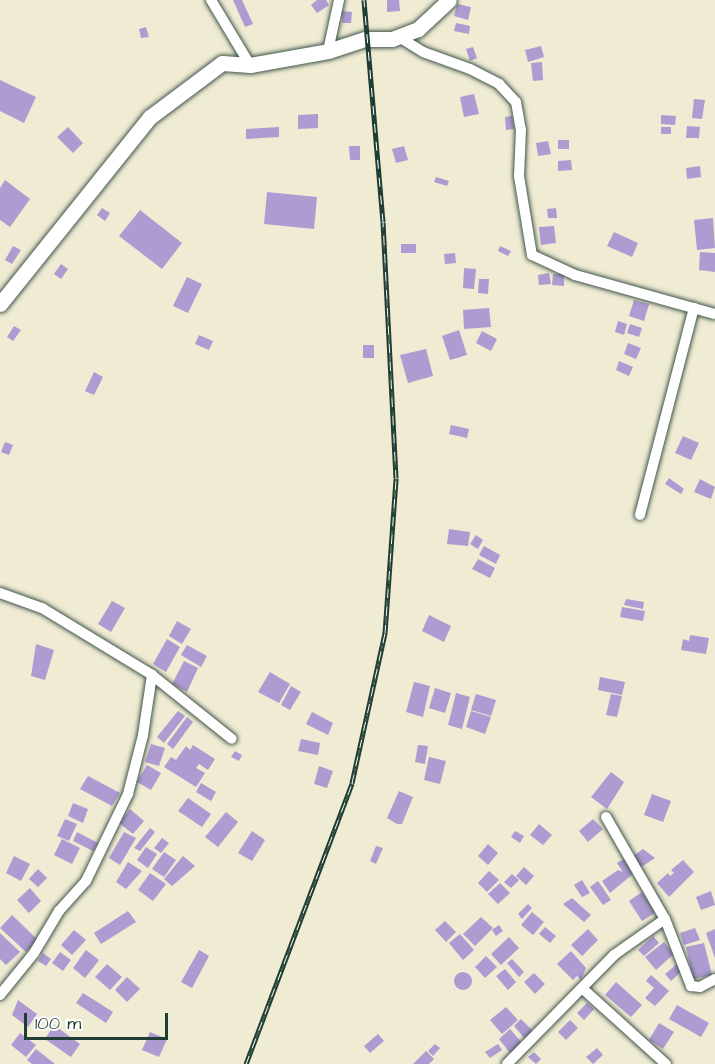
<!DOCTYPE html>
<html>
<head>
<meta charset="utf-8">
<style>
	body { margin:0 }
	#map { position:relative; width:715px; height:1064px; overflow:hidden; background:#f0ebd3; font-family:"Architects Daughter",sans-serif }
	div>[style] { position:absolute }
	.building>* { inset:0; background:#ae9bd2 }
	.round { border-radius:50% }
	.roads { filter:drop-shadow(0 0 2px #3e574c) drop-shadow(0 0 2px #3e574c) }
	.street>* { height:10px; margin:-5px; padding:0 5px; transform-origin:5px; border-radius:5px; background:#fff }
	.secondary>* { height:15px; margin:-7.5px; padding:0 7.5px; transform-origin:7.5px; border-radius:7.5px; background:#fff }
	.rail>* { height:5px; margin-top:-2.5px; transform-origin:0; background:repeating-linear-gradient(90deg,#fff 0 9px,#1f3d34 0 18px); box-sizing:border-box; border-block:2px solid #1f3d34 }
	span { translate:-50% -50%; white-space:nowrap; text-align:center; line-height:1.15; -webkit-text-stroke:5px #fff; paint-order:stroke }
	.scale { position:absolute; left:24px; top:1013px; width:144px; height:27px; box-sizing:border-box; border:3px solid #1f3d34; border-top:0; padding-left:8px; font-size:18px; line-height:21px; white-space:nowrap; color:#1f3d34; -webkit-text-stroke:4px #fff; paint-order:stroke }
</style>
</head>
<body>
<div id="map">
	<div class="building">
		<div style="clip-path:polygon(233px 0,242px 0,253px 24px,245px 27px)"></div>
		<div style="clip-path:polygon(317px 0,326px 0,329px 5px,317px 13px,311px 5px)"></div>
		<div style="clip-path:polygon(387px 0,399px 0,400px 11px,387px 12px)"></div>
		<div style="clip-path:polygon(457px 4px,471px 7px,468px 20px,454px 16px)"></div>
		<div style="clip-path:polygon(342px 11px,352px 12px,351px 23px,342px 23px)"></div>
		<div style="clip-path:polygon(456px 23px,470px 26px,469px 34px,454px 31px)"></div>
		<div style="clip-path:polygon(146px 27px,149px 37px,141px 38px,139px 29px)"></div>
		<div style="clip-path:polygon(541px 46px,544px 57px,528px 62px,525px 50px)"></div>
		<div style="clip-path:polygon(473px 47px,477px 58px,470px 61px,466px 49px)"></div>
		<div style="clip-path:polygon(542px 62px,543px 80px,533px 81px,531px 63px)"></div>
		<div style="clip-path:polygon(0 80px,36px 97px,24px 123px,0 111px)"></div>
		<div style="clip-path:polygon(474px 94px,479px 114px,464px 117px,460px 97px)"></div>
		<div style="clip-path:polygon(694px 99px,705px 100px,702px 119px,692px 118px)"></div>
		<div style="clip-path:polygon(318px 114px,318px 128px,298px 129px,298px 115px)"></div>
		<div style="clip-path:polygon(661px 115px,676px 116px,675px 125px,661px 124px)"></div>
		<div style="clip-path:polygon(512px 116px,514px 129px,506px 130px,505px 117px)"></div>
		<div style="clip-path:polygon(687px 126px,700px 127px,699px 138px,686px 138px)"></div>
		<div style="clip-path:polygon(68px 127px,83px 143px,73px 153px,57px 137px)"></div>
		<div style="clip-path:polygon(279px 127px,279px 137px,246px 139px,246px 129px)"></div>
		<div style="clip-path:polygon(661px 127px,671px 127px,671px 134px,661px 134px)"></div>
		<div style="clip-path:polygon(558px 140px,569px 140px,569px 149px,558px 149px)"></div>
		<div style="clip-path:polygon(548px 141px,551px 154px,538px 156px,536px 143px)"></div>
		<div style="clip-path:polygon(349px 146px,360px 146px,360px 160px,350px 160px)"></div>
		<div style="clip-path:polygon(404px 146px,408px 160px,396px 163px,392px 149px)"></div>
		<div style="clip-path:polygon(571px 160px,572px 170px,558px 171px,558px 161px)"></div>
		<div style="clip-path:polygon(700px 166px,701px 177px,687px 179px,686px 168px)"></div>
		<div style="clip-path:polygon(436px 177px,449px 181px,447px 186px,434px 182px)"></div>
		<div style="clip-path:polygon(5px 180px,30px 199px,10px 227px,0 220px,0 188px)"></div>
		<div style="clip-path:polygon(267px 192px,317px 197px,314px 229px,264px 224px)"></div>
		<div style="clip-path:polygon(102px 208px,110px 213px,105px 221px,97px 215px)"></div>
		<div style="clip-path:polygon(556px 208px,557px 218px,548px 218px,547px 209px)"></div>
		<div style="clip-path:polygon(140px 210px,182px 243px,162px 269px,119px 236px)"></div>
		<div style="clip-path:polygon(713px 218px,715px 248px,697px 250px,694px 220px)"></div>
		<div style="clip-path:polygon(554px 226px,556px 243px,541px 245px,539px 227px)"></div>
		<div style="clip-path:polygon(614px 232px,638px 243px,632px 257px,607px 246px)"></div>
		<div style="clip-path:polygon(401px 244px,416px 244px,416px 253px,401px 253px)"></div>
		<div style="clip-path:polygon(13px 246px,21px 250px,12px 264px,5px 260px)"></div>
		<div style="clip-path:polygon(500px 246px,511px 251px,508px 256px,498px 251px)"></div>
		<div style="clip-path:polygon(700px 252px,715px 253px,715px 272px,699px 270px)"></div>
		<div style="clip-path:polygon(455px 253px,456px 263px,445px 264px,444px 254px)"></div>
		<div style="clip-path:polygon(61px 264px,68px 269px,61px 279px,54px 274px)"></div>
		<div style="clip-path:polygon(464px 268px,476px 269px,474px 289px,463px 288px)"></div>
		<div style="clip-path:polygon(549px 273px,551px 284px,539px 285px,538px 275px)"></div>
		<div style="clip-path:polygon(553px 274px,564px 274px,564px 286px,552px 285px)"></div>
		<div style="clip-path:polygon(187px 277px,202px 284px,188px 313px,173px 306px)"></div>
		<div style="clip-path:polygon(479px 279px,489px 279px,488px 294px,478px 293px)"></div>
		<div style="clip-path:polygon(634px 300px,649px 304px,644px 321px,629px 316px)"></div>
		<div style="clip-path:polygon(489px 308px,491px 327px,464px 329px,463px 310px)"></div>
		<div style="clip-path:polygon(618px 321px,627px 324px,624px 335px,615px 332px)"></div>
		<div style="clip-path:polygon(630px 324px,642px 328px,639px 337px,627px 333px)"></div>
		<div style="clip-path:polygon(14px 326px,21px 330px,13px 341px,7px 337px)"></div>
		<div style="clip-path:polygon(459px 330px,467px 355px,450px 360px,442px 336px)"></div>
		<div style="clip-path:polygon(482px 331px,497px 339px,491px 351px,476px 343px)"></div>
		<div style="clip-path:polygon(199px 335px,213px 341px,209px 350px,195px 344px)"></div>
		<div style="clip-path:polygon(628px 343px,641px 348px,636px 359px,624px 354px)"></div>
		<div style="clip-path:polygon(363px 345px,374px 345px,374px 358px,363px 358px)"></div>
		<div style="clip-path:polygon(426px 349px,433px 376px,408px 383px,400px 355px)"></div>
		<div style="clip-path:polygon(619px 361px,633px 367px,629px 376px,616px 370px)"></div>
		<div style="clip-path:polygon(94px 372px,103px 377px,94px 395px,85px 391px)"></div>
		<div style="clip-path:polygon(451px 425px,469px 429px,467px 438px,449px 434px)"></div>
		<div style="clip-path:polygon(683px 436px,699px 443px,691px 460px,675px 453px)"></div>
		<div style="clip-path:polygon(5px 442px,13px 445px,9px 455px,1px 452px)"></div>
		<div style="clip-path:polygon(669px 478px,684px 489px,681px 494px,665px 484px)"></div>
		<div style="clip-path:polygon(700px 479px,715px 487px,711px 499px,694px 492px)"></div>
		<div style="clip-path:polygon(449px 529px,470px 532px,468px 546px,447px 544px)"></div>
		<div style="clip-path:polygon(476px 535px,483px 540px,478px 549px,470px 544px)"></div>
		<div style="clip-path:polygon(484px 546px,500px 555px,496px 564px,479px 555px)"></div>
		<div style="clip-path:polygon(478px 559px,495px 568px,490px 578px,472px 569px)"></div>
		<div style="clip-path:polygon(626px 599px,644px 602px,643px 609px,624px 605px)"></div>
		<div style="clip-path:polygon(112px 601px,125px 608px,111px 632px,98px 624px)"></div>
		<div style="clip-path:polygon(622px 607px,645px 611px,643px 621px,620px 617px)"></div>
		<div style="clip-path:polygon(429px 615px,451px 626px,444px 642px,422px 631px)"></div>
		<div style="clip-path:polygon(177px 621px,191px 629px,182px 644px,169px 636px)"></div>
		<div style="clip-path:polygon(690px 635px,709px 638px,706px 654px,681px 650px,683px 639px,689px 641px)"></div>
		<div style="clip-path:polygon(167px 639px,180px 647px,166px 672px,153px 664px)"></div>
		<div style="clip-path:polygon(36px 644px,54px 650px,45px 680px,31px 676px)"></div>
		<div style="clip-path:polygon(187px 645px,207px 656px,201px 667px,181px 655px)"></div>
		<div style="clip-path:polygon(184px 661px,198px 668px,187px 692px,172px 684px)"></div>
		<div style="clip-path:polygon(270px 672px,290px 684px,279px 703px,258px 692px)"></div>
		<div style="clip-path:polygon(600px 677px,625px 682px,622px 695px,598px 690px)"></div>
		<div style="clip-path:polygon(414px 682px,430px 686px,423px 717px,406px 712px)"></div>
		<div style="clip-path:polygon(291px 686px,301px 692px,290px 710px,281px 705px)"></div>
		<div style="clip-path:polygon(435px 688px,451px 693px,445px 713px,429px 708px)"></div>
		<div style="clip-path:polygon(456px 693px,470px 697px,462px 729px,448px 725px)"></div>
		<div style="clip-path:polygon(476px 694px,496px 700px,491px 716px,471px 710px)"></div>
		<div style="clip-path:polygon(611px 694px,622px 696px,617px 717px,606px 715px)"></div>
		<div style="clip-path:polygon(178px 711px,185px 716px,164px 743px,157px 737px)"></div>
		<div style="clip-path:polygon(471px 711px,491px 717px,485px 734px,466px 727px)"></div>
		<div style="clip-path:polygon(312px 712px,333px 723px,328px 735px,306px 724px)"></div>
		<div style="clip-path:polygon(187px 717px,193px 722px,173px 749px,167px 744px)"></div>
		<div style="clip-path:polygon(301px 739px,320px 743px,318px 755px,298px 751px)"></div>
		<div style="clip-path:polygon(151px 744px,165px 748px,159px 766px,145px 762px)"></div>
		<div style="clip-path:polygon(193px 745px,215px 759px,208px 770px,199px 764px,196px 768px,205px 773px,196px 787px,164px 767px,171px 757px,176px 760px,186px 746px,190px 750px)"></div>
		<div style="clip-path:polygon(418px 745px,428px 746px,425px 764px,415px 762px)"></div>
		<div style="clip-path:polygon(235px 751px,242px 755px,239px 761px,231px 757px)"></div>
		<div style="clip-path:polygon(429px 757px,446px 761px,440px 784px,424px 780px)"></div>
		<div style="clip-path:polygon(147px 765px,161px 773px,151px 790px,137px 782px)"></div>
		<div style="clip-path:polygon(319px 766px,333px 771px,327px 788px,314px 784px)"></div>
		<div style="clip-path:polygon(611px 772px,624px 782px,607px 809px,591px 797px)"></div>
		<div style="clip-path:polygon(88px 776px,120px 793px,112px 806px,80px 789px)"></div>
		<div style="clip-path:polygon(201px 783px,216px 792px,211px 801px,196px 792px)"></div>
		<div style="clip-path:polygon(399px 791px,413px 797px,402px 824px,397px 824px,387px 818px)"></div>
		<div style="clip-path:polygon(652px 794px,671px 801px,663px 822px,644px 815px)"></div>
		<div style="clip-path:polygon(188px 798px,211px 814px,202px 827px,178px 811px)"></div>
		<div style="clip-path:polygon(73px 803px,88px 809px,83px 823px,68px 816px)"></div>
		<div style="clip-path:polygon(130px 809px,144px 821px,133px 834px,119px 823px)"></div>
		<div style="clip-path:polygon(226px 812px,238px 822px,218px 847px,205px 837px)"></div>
		<div style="clip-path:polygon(65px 819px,77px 824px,69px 841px,57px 836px)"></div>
		<div style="clip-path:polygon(593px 819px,603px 829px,588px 842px,579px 831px)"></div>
		<div style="clip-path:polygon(539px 824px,552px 835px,543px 845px,530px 835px)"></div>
		<div style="clip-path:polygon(150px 828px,155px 832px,140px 851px,134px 848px)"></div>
		<div style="clip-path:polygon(252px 831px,265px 840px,252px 861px,238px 853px)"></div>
		<div style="clip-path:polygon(515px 831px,524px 836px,520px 843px,511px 837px)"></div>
		<div style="clip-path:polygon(77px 832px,98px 843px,93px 851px,73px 841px)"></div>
		<div style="clip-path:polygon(124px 832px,136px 838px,120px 865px,109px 858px)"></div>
		<div style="clip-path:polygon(162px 838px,169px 843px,161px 853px,154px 848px)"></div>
		<div style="clip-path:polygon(62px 839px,80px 848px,72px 864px,54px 855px)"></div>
		<div style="clip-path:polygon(488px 844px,498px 853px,488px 865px,478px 856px)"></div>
		<div style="clip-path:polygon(376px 846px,383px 848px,376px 864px,370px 861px)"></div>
		<div style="clip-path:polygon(146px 847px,157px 854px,148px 868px,137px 860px)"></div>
		<div style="clip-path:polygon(643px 849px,655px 858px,640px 868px,633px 856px)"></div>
		<div style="clip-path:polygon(164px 852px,176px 860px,164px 877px,152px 869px)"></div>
		<div style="clip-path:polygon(14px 856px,30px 864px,21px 881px,6px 873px)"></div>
		<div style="clip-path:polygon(183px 856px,195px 866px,172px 886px,164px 879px)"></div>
		<div style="clip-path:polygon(624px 859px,633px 874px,610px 893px,602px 881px,618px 870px,623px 872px,617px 863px)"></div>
		<div style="clip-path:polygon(683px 860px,694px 872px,669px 897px,657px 883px,668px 873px,670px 876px,674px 873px,671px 870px)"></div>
		<div style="clip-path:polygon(128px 862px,142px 871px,126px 889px,116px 882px)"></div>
		<div style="clip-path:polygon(524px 867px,534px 876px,526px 885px,516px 876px)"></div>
		<div style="clip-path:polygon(38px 869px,47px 878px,38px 887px,29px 879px)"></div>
		<div style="clip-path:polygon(489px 871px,499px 880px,487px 892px,478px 883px)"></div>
		<div style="clip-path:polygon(150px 873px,166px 884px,153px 901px,138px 890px)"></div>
		<div style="clip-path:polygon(512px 874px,519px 880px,511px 888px,504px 882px)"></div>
		<div style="clip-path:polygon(582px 880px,590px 893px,582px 897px,574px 885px)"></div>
		<div style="clip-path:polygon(598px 881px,611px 900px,603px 905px,590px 887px)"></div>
		<div style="clip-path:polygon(500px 883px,510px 893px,498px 904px,488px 894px)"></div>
		<div style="clip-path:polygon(30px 888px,41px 901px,29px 913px,17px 900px)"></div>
		<div style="clip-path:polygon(711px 891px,715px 905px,701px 910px,696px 897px)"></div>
		<div style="clip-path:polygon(642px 892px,655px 913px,642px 921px,629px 901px)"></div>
		<div style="clip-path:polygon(572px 898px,591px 915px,584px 922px,563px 904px)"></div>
		<div style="clip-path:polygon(528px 904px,532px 908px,522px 919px,518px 914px)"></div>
		<div style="clip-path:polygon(128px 911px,136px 922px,101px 944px,94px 933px)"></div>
		<div style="clip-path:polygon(532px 912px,544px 922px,533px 935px,521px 925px)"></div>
		<div style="clip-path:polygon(12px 915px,38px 940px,26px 952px,0 928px)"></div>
		<div style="clip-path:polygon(481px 917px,493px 928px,475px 946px,463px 934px)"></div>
		<div style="clip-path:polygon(445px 921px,456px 932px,446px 942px,435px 930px)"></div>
		<div style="clip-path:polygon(499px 925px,503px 931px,496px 936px,492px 930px)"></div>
		<div style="clip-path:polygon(545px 927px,556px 936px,550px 943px,539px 934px)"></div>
		<div style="clip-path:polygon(695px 928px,700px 940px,684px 945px,680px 933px)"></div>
		<div style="clip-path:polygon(588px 929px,598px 940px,582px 956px,571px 945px)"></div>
		<div style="clip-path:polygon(715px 929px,715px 958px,706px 933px)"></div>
		<div style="clip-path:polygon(74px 930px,86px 940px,72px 955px,61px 945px)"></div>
		<div style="clip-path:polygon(0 933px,20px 952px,6px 965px,0 959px)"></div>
		<div style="clip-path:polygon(460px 934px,474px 950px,463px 960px,449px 943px)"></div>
		<div style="clip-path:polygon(653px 936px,659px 943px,644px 956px,638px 950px)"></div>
		<div style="clip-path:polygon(509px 937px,519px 948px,501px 965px,491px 954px)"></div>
		<div style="clip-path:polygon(664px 942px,674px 954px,656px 970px,645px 957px)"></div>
		<div style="clip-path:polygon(704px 943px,712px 975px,693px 979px,686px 947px)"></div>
		<div style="clip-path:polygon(86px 950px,99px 960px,85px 978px,73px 968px)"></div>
		<div style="clip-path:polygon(199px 950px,209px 956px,192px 988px,181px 982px)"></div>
		<div style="clip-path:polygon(571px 951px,586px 968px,581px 980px,577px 976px,573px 980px,557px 964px)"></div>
		<div style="clip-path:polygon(60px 952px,71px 960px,63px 971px,52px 963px)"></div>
		<div style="clip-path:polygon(43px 953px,51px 959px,46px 966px,38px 961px)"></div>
		<div style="clip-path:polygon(486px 956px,497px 967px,485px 978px,475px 967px)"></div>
		<div style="clip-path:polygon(512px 959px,524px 972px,519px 977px,507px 963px)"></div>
		<div style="clip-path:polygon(107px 964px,122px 977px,110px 990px,95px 977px)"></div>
		<div style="clip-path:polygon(677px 964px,682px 971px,671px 981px,665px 974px)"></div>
		<div style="clip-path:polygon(505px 969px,516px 982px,508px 990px,496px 976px)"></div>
		<div class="round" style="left:454px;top:972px;width:18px;height:18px"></div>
		<div style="clip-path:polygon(534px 973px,545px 984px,535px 994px,524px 982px)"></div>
		<div style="clip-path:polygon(651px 975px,669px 991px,655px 1006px,645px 998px,654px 988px,646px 981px)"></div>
		<div style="clip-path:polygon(127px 977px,140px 989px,127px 1002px,115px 990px)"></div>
		<div style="clip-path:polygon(616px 982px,642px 1005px,631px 1017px,605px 995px)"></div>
		<div style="clip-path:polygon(83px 993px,113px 1012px,106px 1023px,76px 1003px)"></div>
		<div style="clip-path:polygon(18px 1000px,37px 1014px,28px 1027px,12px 1015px)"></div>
		<div style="clip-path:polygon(587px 1003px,594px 1009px,584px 1020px,577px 1013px)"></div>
		<div style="clip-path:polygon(677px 1005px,709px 1023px,701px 1037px,669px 1019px)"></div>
		<div style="clip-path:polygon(506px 1007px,518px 1020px,502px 1034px,490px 1020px)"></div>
		<div style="clip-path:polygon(521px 1019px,533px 1031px,525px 1039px,514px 1026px)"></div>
		<div style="clip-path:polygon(570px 1020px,578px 1028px,566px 1040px,558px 1032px)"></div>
		<div style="clip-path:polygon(659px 1023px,674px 1032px,663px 1049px,649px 1040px)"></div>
		<div style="clip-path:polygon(54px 1025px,80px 1044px,71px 1057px,45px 1039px)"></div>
		<div style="clip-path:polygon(510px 1029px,522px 1043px,510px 1053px,499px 1039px)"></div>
		<div style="clip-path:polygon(150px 1032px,167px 1039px,159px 1057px,142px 1050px)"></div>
		<div style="clip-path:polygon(20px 1033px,36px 1045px,26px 1057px,11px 1045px)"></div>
		<div style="clip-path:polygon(378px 1034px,384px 1041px,370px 1053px,364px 1046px)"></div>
		<div style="clip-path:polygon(435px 1044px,440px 1048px,433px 1056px,428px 1051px)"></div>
		<div style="clip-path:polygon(498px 1044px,502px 1050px,490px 1058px,485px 1052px)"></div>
		<div style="clip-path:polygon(597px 1048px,603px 1055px,593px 1064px,586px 1057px)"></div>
		<div style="clip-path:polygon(36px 1049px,55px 1064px,32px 1064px,27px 1060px)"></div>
		<div style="clip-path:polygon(426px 1051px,434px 1059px,429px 1064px,413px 1064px)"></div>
		<div style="clip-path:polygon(534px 1052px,541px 1059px,536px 1064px,528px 1057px)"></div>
	</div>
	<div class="roads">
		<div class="street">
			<div style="left:211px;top:0;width:76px;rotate:59deg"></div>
			<div style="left:399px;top:37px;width:28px;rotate:32deg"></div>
			<div style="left:423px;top:52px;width:50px;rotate:19.9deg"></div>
			<div style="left:470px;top:69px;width:33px;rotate:27deg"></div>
			<div style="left:499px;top:84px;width:25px;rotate:47deg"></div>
			<div style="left:516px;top:102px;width:28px;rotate:80deg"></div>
			<div style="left:521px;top:130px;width:46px;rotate:92.5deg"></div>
			<div style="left:519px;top:176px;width:80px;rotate:80.7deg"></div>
			<div style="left:532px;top:255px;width:47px;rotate:24.9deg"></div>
			<div style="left:575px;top:275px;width:145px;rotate:15.6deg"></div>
			<div style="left:328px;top:51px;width:52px;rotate:-77.8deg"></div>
			<div style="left:640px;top:515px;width:214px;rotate:-75.4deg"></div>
			<div style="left:0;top:593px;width:45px;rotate:19.7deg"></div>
			<div style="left:42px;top:608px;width:129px;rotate:31.3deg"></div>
			<div style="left:152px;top:675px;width:102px;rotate:38.7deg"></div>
			<div style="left:606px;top:817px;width:118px;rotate:60deg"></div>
			<div style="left:665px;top:919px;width:72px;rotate:68.8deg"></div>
			<div style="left:691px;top:986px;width:9px;rotate:6deg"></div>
			<div style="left:700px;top:987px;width:17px;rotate:-28deg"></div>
			<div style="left:583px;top:989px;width:112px;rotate:42.1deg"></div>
			<div style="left:0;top:995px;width:54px;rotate:-51deg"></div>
			<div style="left:34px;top:953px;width:49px;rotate:-59.2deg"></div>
			<div style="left:59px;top:911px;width:40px;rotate:-48deg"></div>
			<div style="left:86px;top:881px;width:97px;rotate:-64.2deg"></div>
			<div style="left:128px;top:794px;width:61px;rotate:-75.7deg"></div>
			<div style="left:143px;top:735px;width:61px;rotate:-81.5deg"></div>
			<div style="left:507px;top:1064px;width:153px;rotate:-45.5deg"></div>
			<div style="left:614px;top:955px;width:62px;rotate:-35.2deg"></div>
		</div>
		<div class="secondary">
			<div style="left:0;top:304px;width:240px;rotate:-51.3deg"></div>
			<div style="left:150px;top:117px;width:90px;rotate:-36.9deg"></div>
			<div style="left:222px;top:63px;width:28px;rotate:4deg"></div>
			<div style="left:250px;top:65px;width:79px;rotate:-10.2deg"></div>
			<div style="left:328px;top:51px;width:39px;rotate:-18deg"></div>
			<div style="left:365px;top:39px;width:27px"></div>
			<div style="left:392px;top:39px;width:28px;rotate:-21deg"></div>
			<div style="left:418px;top:29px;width:42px;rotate:-43.1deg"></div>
		</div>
	</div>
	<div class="rail">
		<div style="left:246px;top:1064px;width:300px;rotate:-69.3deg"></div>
		<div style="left:352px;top:783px;width:154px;rotate:-77.6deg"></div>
		<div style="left:385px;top:633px;width:155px;rotate:-85.9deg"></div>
		<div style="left:396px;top:478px;width:256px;rotate:-92.9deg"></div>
		<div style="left:383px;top:222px;width:223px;rotate:-94.9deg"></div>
	</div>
	<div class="scale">100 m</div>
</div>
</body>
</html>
